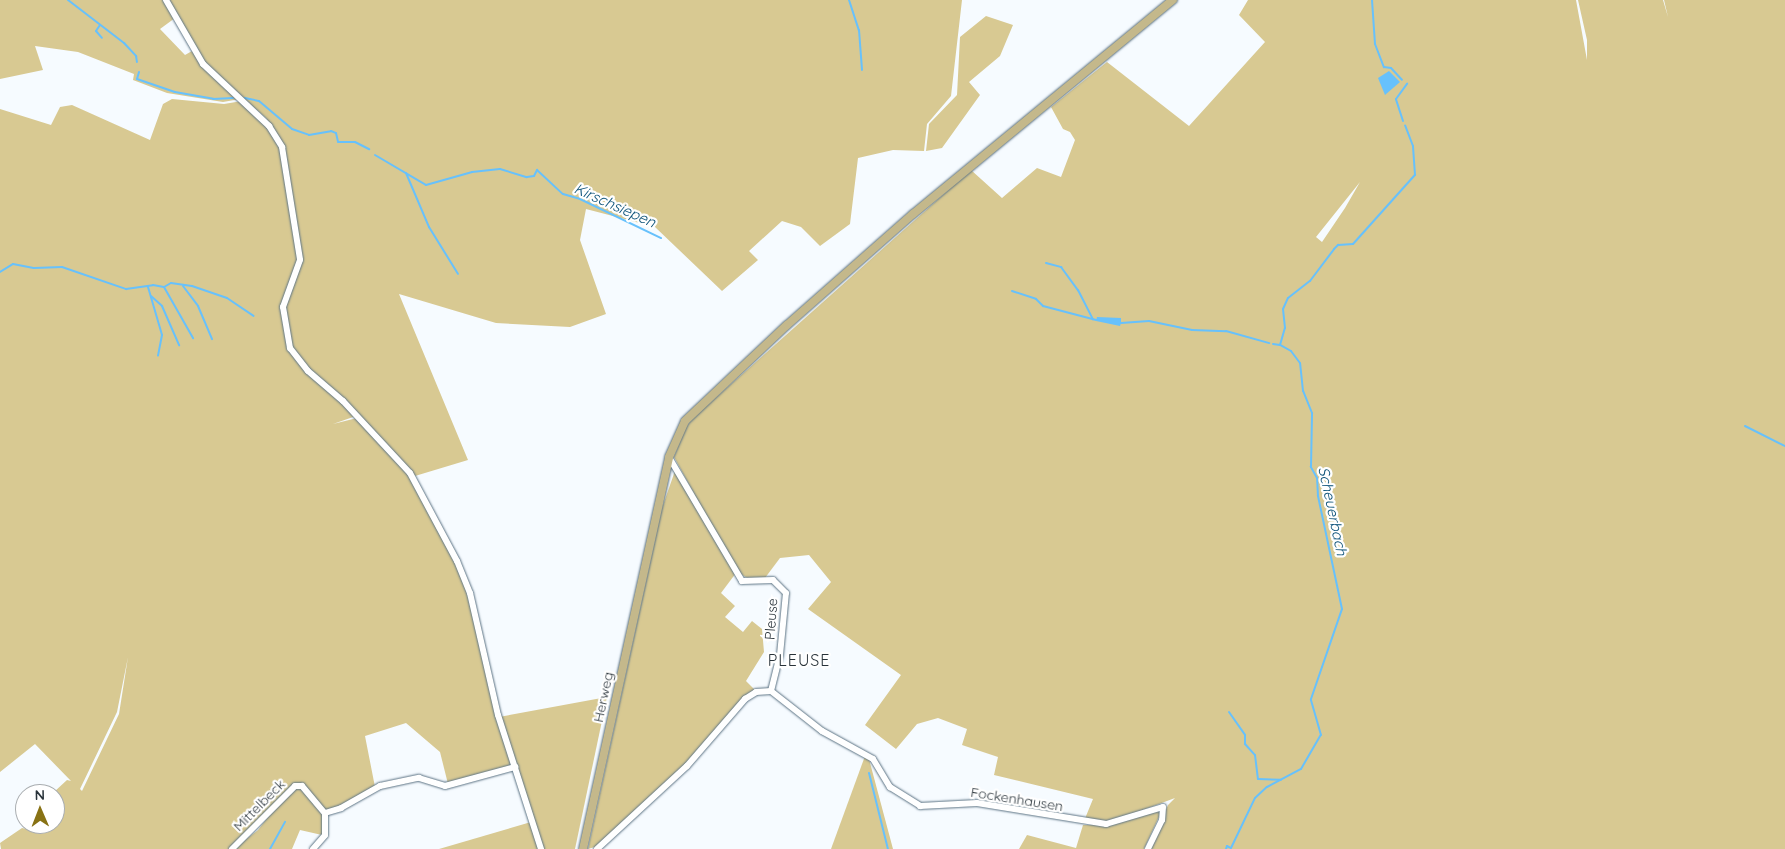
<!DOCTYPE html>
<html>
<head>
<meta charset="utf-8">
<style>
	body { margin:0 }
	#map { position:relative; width:1785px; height:849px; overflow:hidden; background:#f6fbff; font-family:Quicksand,sans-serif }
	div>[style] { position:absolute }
	.green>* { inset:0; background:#d8c992 }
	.water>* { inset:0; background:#67c1fc }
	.stream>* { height:2px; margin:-1px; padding:0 1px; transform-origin:1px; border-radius:1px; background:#67c1fc }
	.roads { filter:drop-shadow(0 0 1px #5d7485) drop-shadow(0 0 1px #5d7485) }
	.minor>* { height:6px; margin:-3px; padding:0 3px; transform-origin:3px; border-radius:3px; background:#fff }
	.major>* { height:8px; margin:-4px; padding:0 4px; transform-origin:4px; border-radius:4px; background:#c4b88b }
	span { translate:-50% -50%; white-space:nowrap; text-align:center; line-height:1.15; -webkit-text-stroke:4.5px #fff; paint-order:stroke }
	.street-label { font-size:14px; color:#29333a }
	.water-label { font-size:15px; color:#0d537a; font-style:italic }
	.quarter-label { font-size:16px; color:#29333a; letter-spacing:1px }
	.north { position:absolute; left:15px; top:784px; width:50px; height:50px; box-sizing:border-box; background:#fff; border:1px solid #a9adb0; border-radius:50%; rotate:359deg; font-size:14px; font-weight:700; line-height:20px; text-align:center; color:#29333a }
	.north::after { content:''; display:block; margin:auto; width:18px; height:22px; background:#887214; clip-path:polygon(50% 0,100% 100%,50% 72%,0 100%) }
</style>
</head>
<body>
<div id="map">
	<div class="green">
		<div style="clip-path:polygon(0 0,166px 0,175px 18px,160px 29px,185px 55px,192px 51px,240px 99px,223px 102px,167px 93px,133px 80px,134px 74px,78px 52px,35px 46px,43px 70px,0 79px)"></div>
		<div style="clip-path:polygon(evenodd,168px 0,962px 0,951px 96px,927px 124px,924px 151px,893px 150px,858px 158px,850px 224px,820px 246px,801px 227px,782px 221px,749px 251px,758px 260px,722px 291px,655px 227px,586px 209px,580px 240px,606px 314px,570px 327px,496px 323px,399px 294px,468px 460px,415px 476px,356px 416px,333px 424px,357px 418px,413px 477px,463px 579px,512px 767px,448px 784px,440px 752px,406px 723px,365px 736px,375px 787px,324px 815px,322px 835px,300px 830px,292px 849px,234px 849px,258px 830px,275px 808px,230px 849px,1px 849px,0 843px,22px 828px,36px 831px,42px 824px,55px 824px,54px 792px,67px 780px,71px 781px,35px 744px,0 772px,0 109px,51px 125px,60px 107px,72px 105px,150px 140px,163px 104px,172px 99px,224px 104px,242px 101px,262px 120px,281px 148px,299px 261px,283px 307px,301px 265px,283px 147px,266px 118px,208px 68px,168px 0,128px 657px,119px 714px,82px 791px,80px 789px,117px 712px,128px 657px)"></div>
		<div style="clip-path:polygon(evenodd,1248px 0,1576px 0,1587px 60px,1587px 40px,1578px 0,1663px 0,1668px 17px,1664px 0,1785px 0,1785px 849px,1149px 849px,1168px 805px,1175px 798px,1108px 823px,1084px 821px,1093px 799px,994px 775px,998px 757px,962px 745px,967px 729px,938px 718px,917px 724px,896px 749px,865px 725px,901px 675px,808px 609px,831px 582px,809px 555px,780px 558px,765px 578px,749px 579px,737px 572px,674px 457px,685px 429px,693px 418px,971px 170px,1002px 198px,1037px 168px,1061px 177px,1075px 140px,1070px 132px,1063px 129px,1051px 107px,1107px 62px,1189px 126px,1265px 42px,1239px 15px,1248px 0,1360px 182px,1345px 208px,1322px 242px,1316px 237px,1360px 182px)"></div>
		<div style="clip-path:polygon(986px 16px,1013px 25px,1000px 56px,969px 82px,980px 95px,942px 148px,926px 151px,929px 124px,957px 95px,960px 37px)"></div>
		<div style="clip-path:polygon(676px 468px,736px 573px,721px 593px,735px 606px,725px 617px,743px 632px,752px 621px,762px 629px,764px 652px,746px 681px,756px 691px,711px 740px,624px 822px,598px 846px,588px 849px,662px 508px)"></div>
		<div style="clip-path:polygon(607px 697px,575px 849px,543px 849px,499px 717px)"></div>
		<div style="clip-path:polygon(865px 756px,869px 759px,893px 849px,831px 849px)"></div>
		<div style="clip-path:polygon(1164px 806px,1144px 849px,1019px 849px,1027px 835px,1076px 848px,1083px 825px,1109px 825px)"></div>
		<div style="clip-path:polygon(531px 822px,540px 849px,439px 849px)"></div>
	</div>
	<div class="water">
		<div style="clip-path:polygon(1389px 71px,1400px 82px,1385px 95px,1378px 78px)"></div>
		<div style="clip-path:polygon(1097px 317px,1121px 318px,1121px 323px,1120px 326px,1096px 321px)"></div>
	</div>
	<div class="stream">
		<div style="left:68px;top:0;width:71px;rotate:37.5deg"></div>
		<div style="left:124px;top:43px;width:18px;rotate:47deg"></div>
		<div style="left:136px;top:56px;width:6px;rotate:81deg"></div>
		<div style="left:849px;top:0;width:32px;rotate:72deg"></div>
		<div style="left:859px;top:30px;width:40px;rotate:85.7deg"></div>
		<div style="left:1372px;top:0;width:44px;rotate:86.1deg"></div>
		<div style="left:1375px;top:44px;width:25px;rotate:69deg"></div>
		<div style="left:1384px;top:67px;width:7px;rotate:8deg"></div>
		<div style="left:1391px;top:68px;width:16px;rotate:47deg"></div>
		<div style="left:100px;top:25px;width:7px;rotate:124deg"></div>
		<div style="left:96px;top:31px;width:9px;rotate:49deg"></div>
		<div style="left:139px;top:72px;width:7px;rotate:106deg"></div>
		<div style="left:137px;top:79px;width:40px;rotate:18.9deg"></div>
		<div style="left:175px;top:92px;width:39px;rotate:10deg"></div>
		<div style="left:213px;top:99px;width:20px;rotate:-3deg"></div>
		<div style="left:245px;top:98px;width:14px;rotate:12deg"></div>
		<div style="left:259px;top:101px;width:43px;rotate:40.3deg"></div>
		<div style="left:292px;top:129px;width:18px;rotate:19deg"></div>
		<div style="left:309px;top:135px;width:22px;rotate:-10deg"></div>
		<div style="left:331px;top:131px;width:5px;rotate:22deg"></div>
		<div style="left:336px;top:133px;width:9px;rotate:77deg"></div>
		<div style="left:338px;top:142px;width:17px"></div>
		<div style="left:355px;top:142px;width:16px;rotate:27deg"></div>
		<div style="left:1403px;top:121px;width:23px;rotate:-108deg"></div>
		<div style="left:1396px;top:99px;width:19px;rotate:-54deg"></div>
		<div style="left:375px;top:155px;width:59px;rotate:30.5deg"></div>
		<div style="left:426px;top:185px;width:48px;rotate:-15.8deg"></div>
		<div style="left:472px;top:172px;width:28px;rotate:-6deg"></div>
		<div style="left:500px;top:169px;width:28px;rotate:17deg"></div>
		<div style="left:527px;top:177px;width:7px;rotate:-8deg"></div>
		<div style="left:534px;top:176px;width:7px;rotate:-63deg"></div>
		<div style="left:537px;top:170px;width:35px;rotate:43deg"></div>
		<div style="left:563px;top:194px;width:18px;rotate:16deg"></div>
		<div style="left:580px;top:199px;width:90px;rotate:25.7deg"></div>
		<div style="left:406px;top:173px;width:59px;rotate:66.9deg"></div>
		<div style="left:429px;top:227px;width:55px;rotate:58.3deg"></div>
		<div style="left:1046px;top:263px;width:16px;rotate:15deg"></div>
		<div style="left:1061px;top:267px;width:29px;rotate:54deg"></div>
		<div style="left:1078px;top:290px;width:33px;rotate:63deg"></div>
		<div style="left:0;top:272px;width:15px;rotate:-32deg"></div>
		<div style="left:13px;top:264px;width:21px;rotate:11deg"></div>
		<div style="left:34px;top:268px;width:28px;rotate:-2deg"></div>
		<div style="left:62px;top:267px;width:68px;rotate:19deg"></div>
		<div style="left:126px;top:289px;width:27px;rotate:-8deg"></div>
		<div style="left:153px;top:285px;width:11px;rotate:10deg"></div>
		<div style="left:164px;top:287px;width:8px;rotate:-30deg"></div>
		<div style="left:171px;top:283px;width:21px;rotate:8deg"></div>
		<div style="left:192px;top:286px;width:37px;rotate:19deg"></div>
		<div style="left:227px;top:298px;width:32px;rotate:34deg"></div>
		<div style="left:183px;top:286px;width:25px;rotate:53deg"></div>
		<div style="left:198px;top:306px;width:36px;rotate:67deg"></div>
		<div style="left:148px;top:287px;width:50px;rotate:73.7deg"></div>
		<div style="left:162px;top:335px;width:21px;rotate:101deg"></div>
		<div style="left:164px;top:287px;width:59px;rotate:60.4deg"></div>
		<div style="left:1012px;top:291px;width:25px;rotate:18deg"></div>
		<div style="left:1036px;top:299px;width:10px;rotate:45deg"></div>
		<div style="left:1043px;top:306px;width:55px;rotate:14.8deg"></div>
		<div style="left:151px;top:296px;width:15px;rotate:42deg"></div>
		<div style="left:162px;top:306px;width:43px;rotate:66.4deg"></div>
		<div style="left:1121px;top:323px;width:28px;rotate:-4deg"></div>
		<div style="left:1149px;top:321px;width:44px;rotate:11.8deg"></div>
		<div style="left:1192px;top:330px;width:34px;rotate:2deg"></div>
		<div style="left:1226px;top:331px;width:45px;rotate:15.6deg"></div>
		<div style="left:1273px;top:344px;width:7px;rotate:8deg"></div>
		<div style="left:1745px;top:426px;width:45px;rotate:26.6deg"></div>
		<div style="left:1229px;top:712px;width:28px;rotate:55deg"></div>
		<div style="left:1245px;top:735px;width:9px;rotate:90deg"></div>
		<div style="left:1245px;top:744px;width:15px;rotate:48deg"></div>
		<div style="left:1255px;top:755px;width:24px;rotate:83deg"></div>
		<div style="left:1258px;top:779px;width:23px;rotate:2deg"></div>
		<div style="left:869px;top:773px;width:78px;rotate:76deg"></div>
		<div style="left:270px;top:849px;width:31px;rotate:-61deg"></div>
		<div style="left:1226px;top:849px;width:3px;rotate:-72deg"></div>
		<div style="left:1227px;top:846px;width:4px;rotate:27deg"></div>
		<div style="left:1231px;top:848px;width:55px;rotate:-64.4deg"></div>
		<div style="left:1255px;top:798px;width:16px;rotate:-43deg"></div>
		<div style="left:1267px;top:787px;width:38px;rotate:-28deg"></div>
		<div style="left:1301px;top:769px;width:39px;rotate:-60deg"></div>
		<div style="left:1321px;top:735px;width:37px;rotate:-106deg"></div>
		<div style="left:1311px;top:699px;width:95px;rotate:-71deg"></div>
		<div style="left:1342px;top:609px;width:116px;rotate:-102deg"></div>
		<div style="left:1318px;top:496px;width:18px;rotate:-93deg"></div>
		<div style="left:1317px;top:478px;width:13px;rotate:-119deg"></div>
		<div style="left:1311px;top:467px;width:54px;rotate:-88.9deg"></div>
		<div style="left:1312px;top:413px;width:24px;rotate:-112deg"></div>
		<div style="left:1303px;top:391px;width:28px;rotate:-96deg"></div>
		<div style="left:1300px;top:363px;width:15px;rotate:-127deg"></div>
		<div style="left:1291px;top:351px;width:13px;rotate:-151deg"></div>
		<div style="left:1280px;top:345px;width:18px;rotate:-74deg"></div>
		<div style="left:1285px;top:328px;width:19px;rotate:-96deg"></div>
		<div style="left:1283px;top:309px;width:12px;rotate:-66deg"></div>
		<div style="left:1288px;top:298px;width:28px;rotate:-38deg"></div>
		<div style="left:1310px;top:281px;width:40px;rotate:-53deg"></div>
		<div style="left:1334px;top:249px;width:6px;rotate:-45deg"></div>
		<div style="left:1338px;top:245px;width:15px;rotate:-4deg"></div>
		<div style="left:1353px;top:244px;width:93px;rotate:-48.1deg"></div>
		<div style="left:1415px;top:175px;width:29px;rotate:-94deg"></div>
		<div style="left:1413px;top:146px;width:22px;rotate:-111deg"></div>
	</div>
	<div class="roads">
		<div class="minor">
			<div style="left:166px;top:0;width:74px;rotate:60deg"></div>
			<div style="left:203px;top:64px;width:91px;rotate:43.2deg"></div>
			<div style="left:269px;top:126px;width:25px;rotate:58deg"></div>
			<div style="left:282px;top:147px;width:114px;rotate:80.9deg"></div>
			<div style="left:300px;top:260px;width:50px;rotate:109.9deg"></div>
			<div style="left:283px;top:307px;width:42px;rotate:80.3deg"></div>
			<div style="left:290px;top:348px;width:29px;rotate:52deg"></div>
			<div style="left:308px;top:371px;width:46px;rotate:40.6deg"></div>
			<div style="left:343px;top:401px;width:98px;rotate:47.1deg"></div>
			<div style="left:410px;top:473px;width:100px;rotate:61.9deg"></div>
			<div style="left:457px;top:561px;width:35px;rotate:68deg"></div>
			<div style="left:470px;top:593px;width:125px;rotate:77.1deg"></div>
			<div style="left:498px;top:715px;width:141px;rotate:72.2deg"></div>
			<div style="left:771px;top:691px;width:65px;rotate:38.1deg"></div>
			<div style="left:822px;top:731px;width:58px;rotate:28.8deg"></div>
			<div style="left:873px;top:759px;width:33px;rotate:59deg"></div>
			<div style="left:890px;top:787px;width:36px;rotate:32deg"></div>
			<div style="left:920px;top:806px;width:57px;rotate:-3deg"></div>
			<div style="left:977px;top:803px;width:131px;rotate:9.2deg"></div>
			<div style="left:1106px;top:824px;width:59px;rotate:-16.6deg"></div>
			<div style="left:1163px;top:807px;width:13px;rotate:94deg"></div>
			<div style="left:1162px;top:820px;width:32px;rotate:116deg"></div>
			<div style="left:232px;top:849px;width:89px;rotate:-45deg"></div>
			<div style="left:295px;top:786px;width:7px"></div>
			<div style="left:302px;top:786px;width:35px;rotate:50deg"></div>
			<div style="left:313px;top:849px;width:18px;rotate:-49deg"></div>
			<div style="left:325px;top:835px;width:22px;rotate:-90deg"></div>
			<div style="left:325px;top:813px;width:17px;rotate:-17deg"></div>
			<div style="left:341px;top:808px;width:45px;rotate:-29.4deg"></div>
			<div style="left:380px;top:786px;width:40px;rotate:-12deg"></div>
			<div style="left:419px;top:778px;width:27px;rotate:17deg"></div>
			<div style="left:445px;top:786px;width:73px;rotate:-15.2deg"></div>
			<div style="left:597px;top:849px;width:122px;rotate:-42.7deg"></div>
			<div style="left:687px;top:766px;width:89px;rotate:-49.1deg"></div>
			<div style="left:745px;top:699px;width:13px;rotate:-32deg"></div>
			<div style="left:756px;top:692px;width:15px;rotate:-4deg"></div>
			<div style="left:771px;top:691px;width:37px;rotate:-76deg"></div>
			<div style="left:780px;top:655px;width:62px;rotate:-84.5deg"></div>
			<div style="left:786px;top:593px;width:18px;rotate:-135deg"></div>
			<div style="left:773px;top:580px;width:31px;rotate:178deg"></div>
			<div style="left:742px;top:581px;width:144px;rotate:-120.5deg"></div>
		</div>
		<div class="major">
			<div style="left:583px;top:849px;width:401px;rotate:-77.6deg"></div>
			<div style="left:669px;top:457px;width:39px;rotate:-66deg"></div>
			<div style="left:685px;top:421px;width:140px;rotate:-43.3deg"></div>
			<div style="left:787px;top:325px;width:168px;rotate:-41.4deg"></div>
			<div style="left:913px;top:214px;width:337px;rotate:-39.5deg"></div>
		</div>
	</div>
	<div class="street-label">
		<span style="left:771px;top:619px;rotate:-86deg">Pleuse</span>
		<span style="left:603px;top:697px;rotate:-78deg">Herweg</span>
		<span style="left:1017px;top:799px;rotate:9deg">Fockenhausen</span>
		<span style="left:259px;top:805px;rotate:-45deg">Mittelbeck</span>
	</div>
	<div class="water-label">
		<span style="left:615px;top:205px;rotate:24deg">Kirschsiepen</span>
		<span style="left:1333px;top:511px;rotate:78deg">Scheuerbach</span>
	</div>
	<div class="quarter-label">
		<span style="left:799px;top:660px">PLEUSE</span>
	</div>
	<div class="north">N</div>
</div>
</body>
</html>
